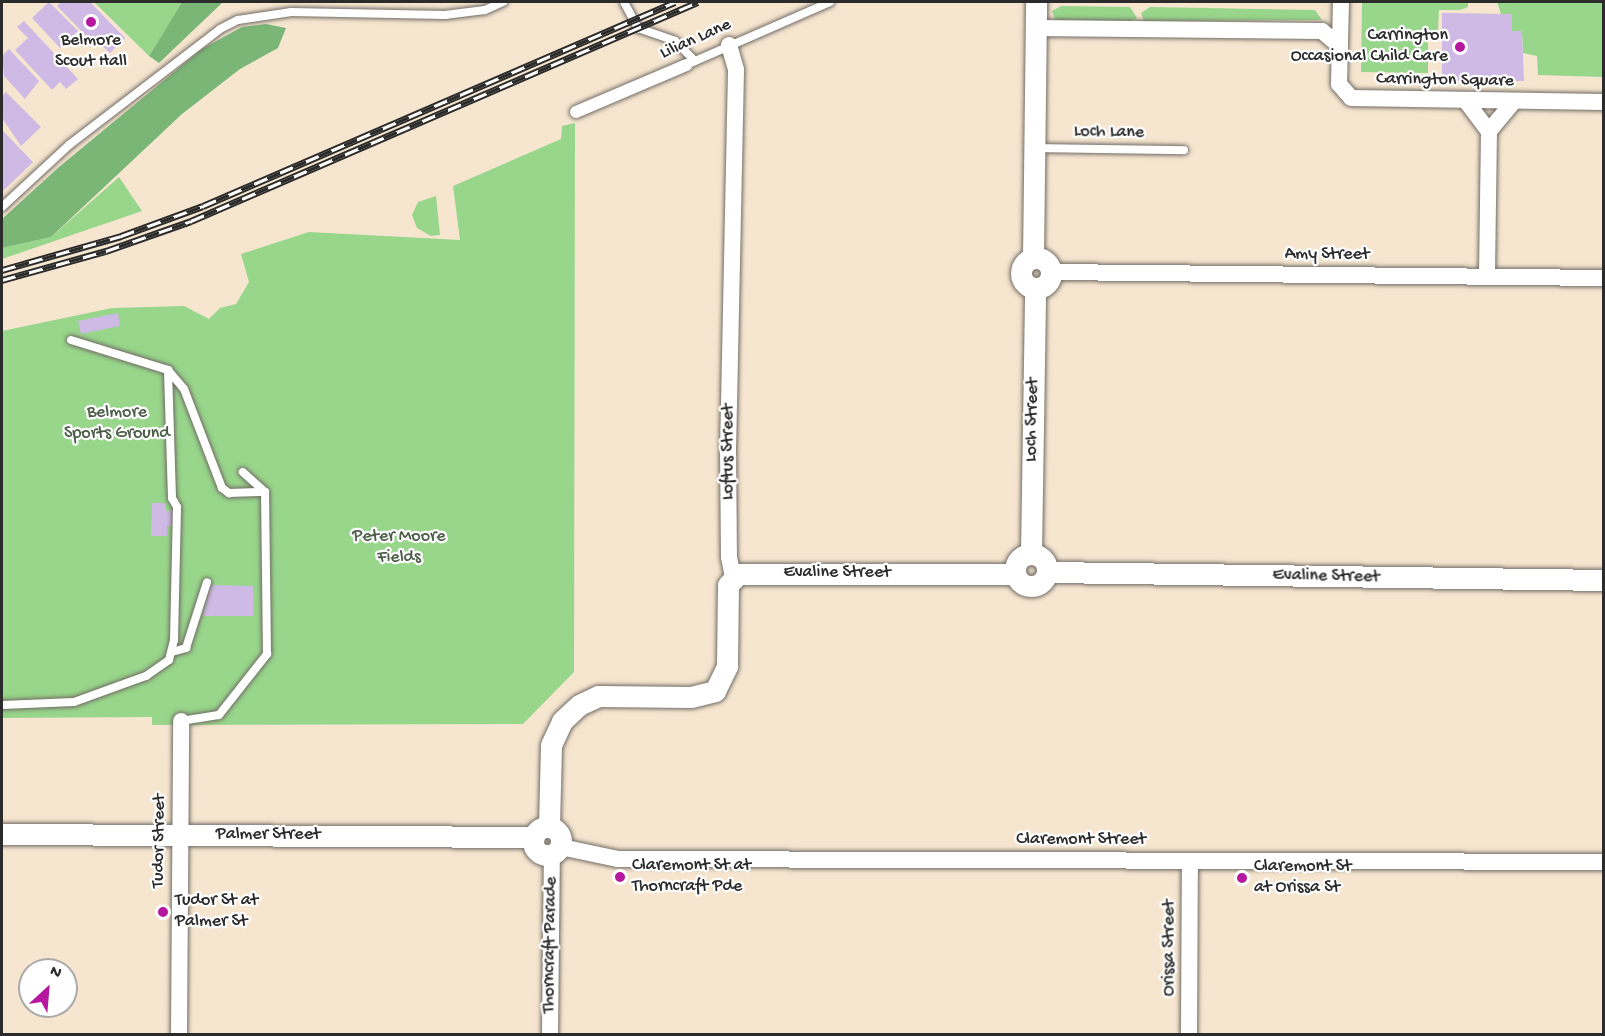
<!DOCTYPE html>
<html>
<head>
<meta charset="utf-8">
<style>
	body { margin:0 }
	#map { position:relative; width:1605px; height:1036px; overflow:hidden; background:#f6e6d0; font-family:"Gochi Hand",sans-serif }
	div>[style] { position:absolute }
	.green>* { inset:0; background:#98d68b }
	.forest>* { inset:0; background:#7ab777 }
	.building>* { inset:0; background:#cebae5 }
	.roads { filter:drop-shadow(0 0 2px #726c65) drop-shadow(0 0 2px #726c65) }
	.service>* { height:8px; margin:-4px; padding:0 4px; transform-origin:4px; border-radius:4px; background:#fff }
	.pedestrian>* { height:12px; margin:-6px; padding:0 6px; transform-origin:6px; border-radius:6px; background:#fff }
	.minor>* { height:16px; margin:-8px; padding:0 8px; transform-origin:8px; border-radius:8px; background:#fff }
	.tertiary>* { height:21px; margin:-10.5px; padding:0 10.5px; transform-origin:10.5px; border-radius:10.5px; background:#fff }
	.tertiary>.ring { margin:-10.5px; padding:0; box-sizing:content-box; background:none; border:21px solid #fff; border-radius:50% }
	.rail>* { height:7px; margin-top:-3.5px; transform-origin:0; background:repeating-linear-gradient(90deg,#fff 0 14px,#2b2b2b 0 28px); box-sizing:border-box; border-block:2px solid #2b2b2b }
	.dots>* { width:16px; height:16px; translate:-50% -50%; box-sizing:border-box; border:3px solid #fff; border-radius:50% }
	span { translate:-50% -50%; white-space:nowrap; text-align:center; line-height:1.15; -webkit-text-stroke:4.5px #fff; paint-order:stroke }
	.poi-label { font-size:18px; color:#2b2b2b }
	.right { translate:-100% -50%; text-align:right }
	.left { translate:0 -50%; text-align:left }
	.street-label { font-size:18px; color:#2b2b2b }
	.park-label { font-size:18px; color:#4c5e48 }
	.frame { position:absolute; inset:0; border:3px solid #2b2b2b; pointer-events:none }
	.north { position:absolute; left:18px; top:958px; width:60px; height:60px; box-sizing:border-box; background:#fff; border:2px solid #aaa; border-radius:50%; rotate:26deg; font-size:16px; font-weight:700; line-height:24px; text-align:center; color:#2b2b2b }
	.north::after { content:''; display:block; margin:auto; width:21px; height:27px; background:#b5179e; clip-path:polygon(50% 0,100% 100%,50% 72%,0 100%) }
</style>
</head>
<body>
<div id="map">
	<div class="green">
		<div style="clip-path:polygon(94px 2px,182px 2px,149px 56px)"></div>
		<div style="clip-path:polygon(1362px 2px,1468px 2px,1468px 7px,1460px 10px,1439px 10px,1438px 30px,1428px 30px,1428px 73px,1361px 72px)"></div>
		<div style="clip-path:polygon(1497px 2px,1603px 2px,1603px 77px,1538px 75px,1537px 56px,1523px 53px,1522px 32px,1512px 31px,1512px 14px,1501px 14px)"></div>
		<div style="clip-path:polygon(1061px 6px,1130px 7px,1137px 18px,1130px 22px,1055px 20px,1052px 11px)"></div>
		<div style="clip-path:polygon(1150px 7px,1315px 10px,1322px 20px,1144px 21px,1141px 13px)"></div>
		<div style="clip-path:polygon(575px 123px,574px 672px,523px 724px,152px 725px,152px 717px,2px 718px,2px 331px,112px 308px,184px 306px,209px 319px,220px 308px,236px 304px,249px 282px,241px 254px,309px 232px,460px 240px,453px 186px,561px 139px,562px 126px)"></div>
		<div style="clip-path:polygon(119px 177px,142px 211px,2px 259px,2px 248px,51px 237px)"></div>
		<div style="clip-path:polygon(436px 196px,440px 235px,431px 236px,417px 228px,412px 215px,418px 202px)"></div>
	</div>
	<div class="forest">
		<div style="clip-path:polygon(182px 2px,223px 2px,159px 63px,149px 56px)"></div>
		<div style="clip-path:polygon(266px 24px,286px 28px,278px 48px,240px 69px,182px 114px,51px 237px,2px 248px,2px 219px,59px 167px,202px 49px,242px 27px)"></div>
	</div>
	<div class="building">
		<div style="clip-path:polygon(49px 2px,78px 31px,60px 48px,32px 18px)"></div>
		<div style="clip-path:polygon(61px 2px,90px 2px,125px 38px,110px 53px,99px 43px,96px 46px,57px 6px)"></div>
		<div style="clip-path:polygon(1442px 13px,1512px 14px,1512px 31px,1522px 31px,1524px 81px,1442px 81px)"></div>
		<div style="clip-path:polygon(24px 21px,78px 79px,66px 89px,60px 82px,52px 90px,15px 50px,28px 38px,17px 27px)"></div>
		<div style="clip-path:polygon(9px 49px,39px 81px,25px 99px,4px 76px,2px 56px)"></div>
		<div style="clip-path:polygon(6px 92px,41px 127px,21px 146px,2px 118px,2px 96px)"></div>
		<div style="clip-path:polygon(2px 130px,33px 162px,2px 192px)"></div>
		<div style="clip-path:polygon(118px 313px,120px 326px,81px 334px,78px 321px)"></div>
		<div style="clip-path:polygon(152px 503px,166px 503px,166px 511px,173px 511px,173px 526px,167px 526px,167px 536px,151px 536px)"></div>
		<div style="clip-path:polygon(210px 585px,253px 586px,253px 616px,203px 616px)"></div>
	</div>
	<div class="roads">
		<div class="service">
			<div style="left:624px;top:2px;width:30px;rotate:62deg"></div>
			<div style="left:638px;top:28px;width:39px;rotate:19deg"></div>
			<div style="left:675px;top:41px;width:28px;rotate:45deg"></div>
			<div style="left:686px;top:65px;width:157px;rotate:-23.6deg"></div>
			<div style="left:1035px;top:148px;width:149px;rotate:0.8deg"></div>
			<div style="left:2px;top:207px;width:91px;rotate:-42.8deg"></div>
			<div style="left:69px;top:145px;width:190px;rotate:-37.5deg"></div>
			<div style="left:220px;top:29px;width:20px;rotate:-27deg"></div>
			<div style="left:238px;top:20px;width:54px;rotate:-8.6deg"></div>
			<div style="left:291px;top:12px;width:154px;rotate:1.1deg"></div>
			<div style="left:445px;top:15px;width:40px;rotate:-7.1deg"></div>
			<div style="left:485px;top:10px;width:20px;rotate:-24deg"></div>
			<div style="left:71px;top:340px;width:102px;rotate:17.2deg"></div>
			<div style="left:168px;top:370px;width:25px;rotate:50deg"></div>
			<div style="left:184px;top:389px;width:106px;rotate:69deg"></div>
			<div style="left:222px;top:488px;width:9px;rotate:36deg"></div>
			<div style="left:229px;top:493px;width:36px;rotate:-2deg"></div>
			<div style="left:172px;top:652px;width:15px;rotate:-16deg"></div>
			<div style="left:186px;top:648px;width:69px;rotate:-72.3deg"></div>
			<div style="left:2px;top:705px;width:72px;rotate:-2.4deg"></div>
			<div style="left:74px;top:702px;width:77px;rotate:-19.9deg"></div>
			<div style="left:146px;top:676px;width:28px;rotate:-35deg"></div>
			<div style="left:169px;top:660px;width:21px;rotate:-76deg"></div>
			<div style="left:174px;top:640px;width:133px;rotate:-88.7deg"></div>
			<div style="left:177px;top:507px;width:10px;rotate:-119deg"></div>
			<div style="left:172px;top:498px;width:128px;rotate:-91.8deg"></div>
			<div style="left:181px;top:721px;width:38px;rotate:-9deg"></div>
			<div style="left:219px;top:715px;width:78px;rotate:-51.8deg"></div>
			<div style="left:267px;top:654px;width:162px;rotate:-90.7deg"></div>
			<div style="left:265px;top:492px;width:30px;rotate:-138deg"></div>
		</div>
		<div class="pedestrian">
			<div style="left:576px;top:112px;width:120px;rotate:-23.1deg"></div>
		</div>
		<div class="minor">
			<div style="left:1341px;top:2px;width:82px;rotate:91.4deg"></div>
			<div style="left:1339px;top:84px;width:18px;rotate:49deg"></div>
			<div style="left:1351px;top:98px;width:253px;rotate:0.9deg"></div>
			<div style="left:1035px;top:28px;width:287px;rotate:0.6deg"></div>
			<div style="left:1322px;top:31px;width:23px;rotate:40deg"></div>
			<div style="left:729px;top:45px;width:26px;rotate:74deg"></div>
			<div style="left:736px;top:70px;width:376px;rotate:91.2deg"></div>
			<div style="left:728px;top:446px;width:111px;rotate:89.5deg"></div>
			<div style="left:729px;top:557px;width:21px;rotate:79deg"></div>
			<div style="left:1466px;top:101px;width:38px;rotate:53deg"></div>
			<div style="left:1489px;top:131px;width:144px;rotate:90.8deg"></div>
			<div style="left:1489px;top:131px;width:39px;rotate:-50deg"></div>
			<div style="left:1051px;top:272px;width:553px;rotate:0.62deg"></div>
			<div style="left:561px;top:847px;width:58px;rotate:11.9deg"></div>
			<div style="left:618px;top:859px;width:986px;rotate:0.17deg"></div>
			<div style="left:179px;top:1034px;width:313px;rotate:-89.6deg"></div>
			<div style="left:550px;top:1034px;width:179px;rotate:-89.4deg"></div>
			<div style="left:1189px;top:1034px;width:173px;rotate:-89.7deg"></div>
		</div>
		<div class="tertiary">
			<div style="left:1033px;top:258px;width:256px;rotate:-89.3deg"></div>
			<div class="ring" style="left:1021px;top:258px;width:9px;height:9px"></div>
			<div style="left:1031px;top:553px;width:265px;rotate:-89.1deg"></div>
			<div class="ring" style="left:1015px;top:554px;width:11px;height:11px"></div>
			<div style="left:1048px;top:572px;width:556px;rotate:0.82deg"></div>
			<div class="ring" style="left:533px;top:827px;width:7px;height:7px"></div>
			<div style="left:549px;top:827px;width:82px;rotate:-88.6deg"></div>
			<div style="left:551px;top:745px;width:26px;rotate:-65deg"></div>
			<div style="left:562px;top:721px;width:23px;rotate:-43deg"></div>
			<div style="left:579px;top:705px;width:21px;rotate:-25deg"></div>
			<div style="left:598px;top:696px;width:93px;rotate:0.6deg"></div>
			<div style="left:691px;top:697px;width:25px;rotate:-14deg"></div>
			<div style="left:715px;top:691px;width:28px;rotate:-64deg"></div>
			<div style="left:727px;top:666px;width:81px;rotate:-89.3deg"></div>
			<div style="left:728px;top:585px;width:15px;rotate:-48deg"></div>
			<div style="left:738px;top:574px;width:277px"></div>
			<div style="left:2px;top:834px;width:532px;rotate:0.32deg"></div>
		</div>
	</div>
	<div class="rail">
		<div style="left:2px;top:270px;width:124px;rotate:-15.9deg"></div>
		<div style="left:121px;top:236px;width:87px;rotate:-20.1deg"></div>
		<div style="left:203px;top:206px;width:514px;rotate:-23.37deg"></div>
		<div style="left:2px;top:280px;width:108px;rotate:-15.6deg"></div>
		<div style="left:106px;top:251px;width:90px;rotate:-19.4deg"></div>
		<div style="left:191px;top:221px;width:552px;rotate:-23.36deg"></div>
	</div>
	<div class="dots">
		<div style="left:91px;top:22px;background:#b5179e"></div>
		<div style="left:1460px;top:47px;background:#b5179e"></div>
		<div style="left:620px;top:877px;background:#b5179e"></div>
		<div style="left:1242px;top:878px;background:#b5179e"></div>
		<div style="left:163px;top:912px;background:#b5179e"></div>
	</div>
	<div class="poi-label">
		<span class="right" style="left:1448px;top:47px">Carrington<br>Occasional Child Care</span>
		<span style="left:91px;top:52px">Belmore<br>Scout Hall</span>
		<span class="left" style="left:632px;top:877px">Claremont St at<br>Thorncraft Pde</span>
		<span class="left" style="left:1254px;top:878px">Claremont St<br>at Orissa St</span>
		<span class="left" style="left:175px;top:912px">Tudor St at<br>Palmer St</span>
	</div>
	<div class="street-label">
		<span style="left:696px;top:40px;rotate:-24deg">Lilian Lane</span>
		<span style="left:1445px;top:81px;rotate:1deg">Carrington Square</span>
		<span style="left:1109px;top:133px;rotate:1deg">Loch Lane</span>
		<span style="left:1327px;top:255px">Amy Street</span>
		<span style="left:1033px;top:420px;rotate:-89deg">Loch Street</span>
		<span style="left:729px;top:452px;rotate:-90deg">Loftus Street</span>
		<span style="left:837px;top:573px">Evaline Street</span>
		<span style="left:1326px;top:577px;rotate:1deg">Evaline Street</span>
		<span style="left:268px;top:835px">Palmer Street</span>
		<span style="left:1081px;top:840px">Claremont Street</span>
		<span style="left:160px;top:841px;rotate:-89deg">Tudor Street</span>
		<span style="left:551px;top:945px;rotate:-89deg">Thorncraft Parade</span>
		<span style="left:1170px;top:948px;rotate:-90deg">Orissa Street</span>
	</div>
	<div class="park-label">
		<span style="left:117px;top:424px">Belmore<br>Sports Ground</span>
		<span style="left:399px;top:548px">Peter Moore<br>Fields</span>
	</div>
	<div class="frame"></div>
	<div class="north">N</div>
</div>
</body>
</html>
